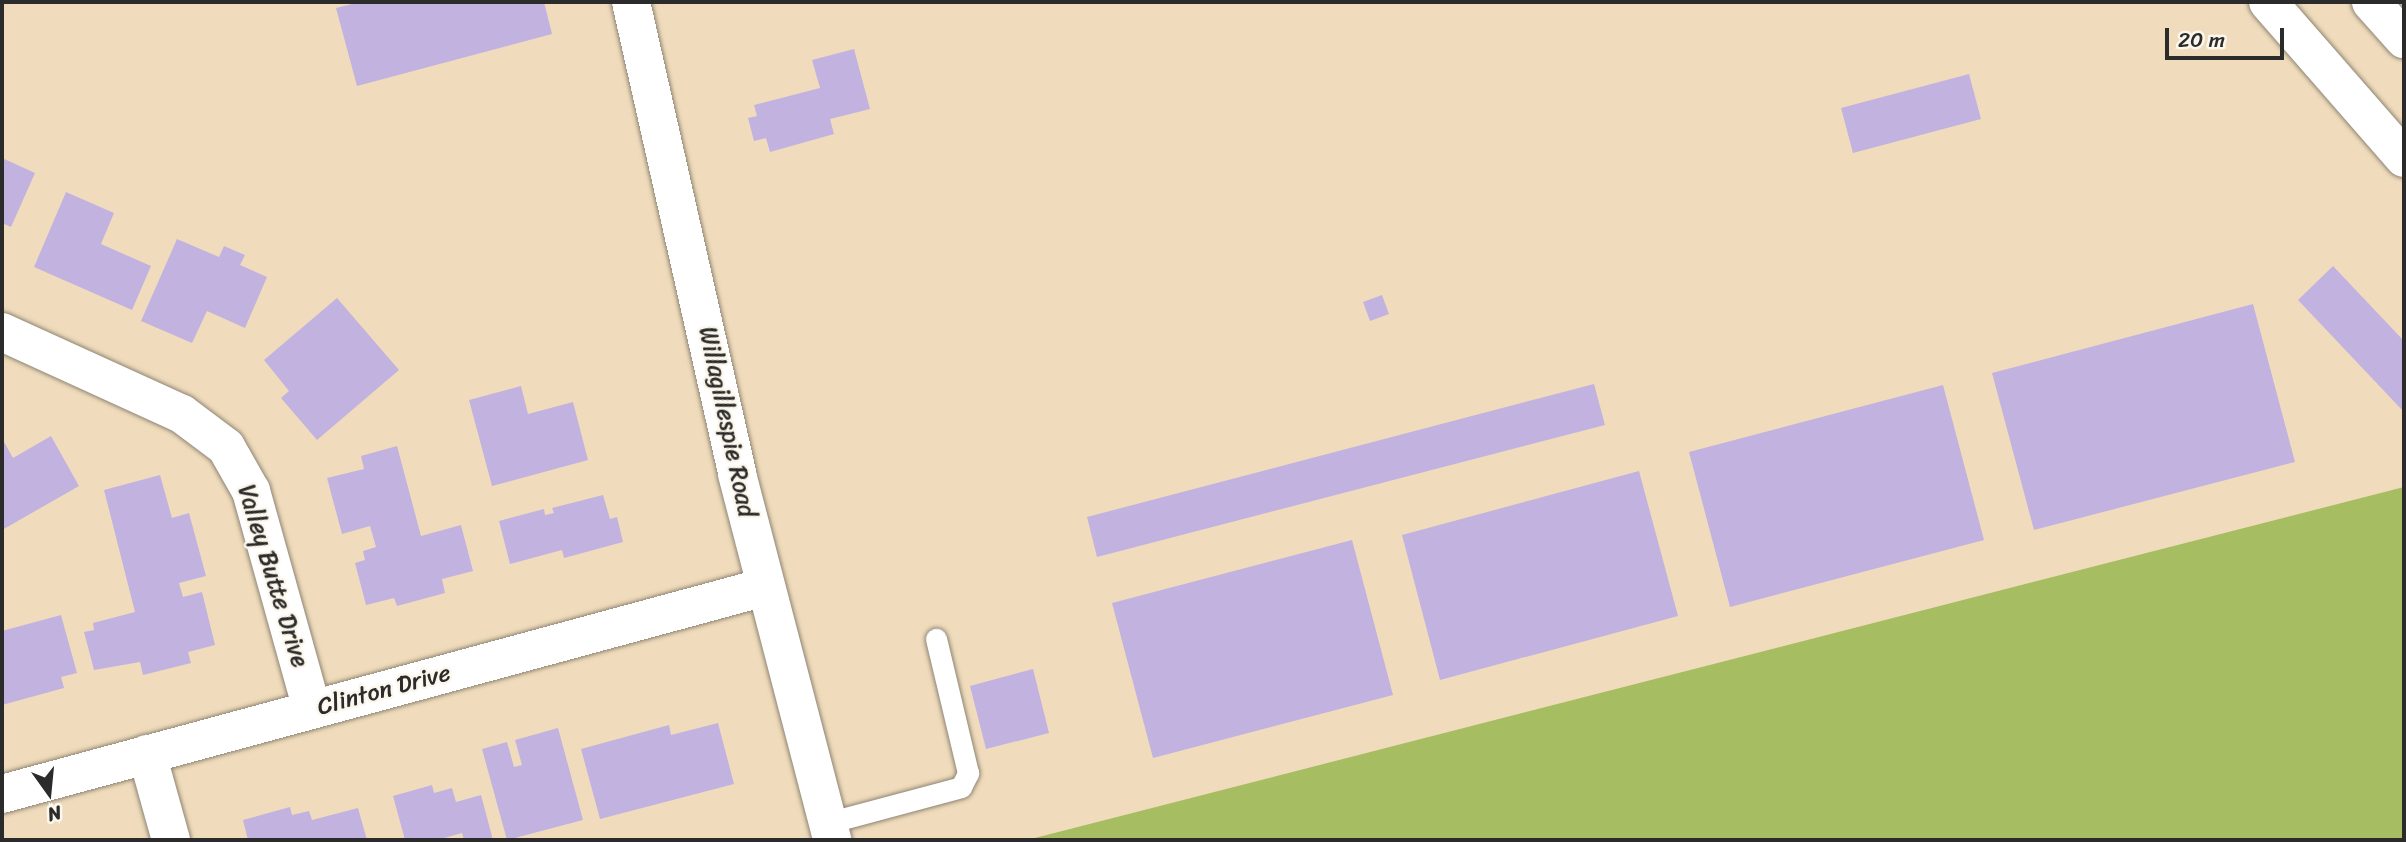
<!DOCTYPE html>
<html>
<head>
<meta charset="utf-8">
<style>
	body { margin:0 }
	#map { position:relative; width:2406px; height:842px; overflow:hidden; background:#f0dcbc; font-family:Sriracha,sans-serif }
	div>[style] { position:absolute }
	.green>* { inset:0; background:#a7bd61 }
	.building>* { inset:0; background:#c1b2e0 }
	.roads { filter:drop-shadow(0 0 2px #8e8474) drop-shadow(0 0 2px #8e8474) }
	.service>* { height:21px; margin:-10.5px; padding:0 10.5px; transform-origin:10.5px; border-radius:10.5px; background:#fff }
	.minor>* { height:38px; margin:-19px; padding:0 19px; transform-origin:19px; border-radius:19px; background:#fff }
	.secondary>* { height:38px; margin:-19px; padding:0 19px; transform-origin:19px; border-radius:19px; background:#fff }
	.motorway>* { height:38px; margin:-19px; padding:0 19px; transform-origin:19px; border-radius:19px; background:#fff }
	span { translate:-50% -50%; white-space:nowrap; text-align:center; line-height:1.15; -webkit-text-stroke:5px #fbf7ec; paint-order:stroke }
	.street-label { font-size:24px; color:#2b2b2b }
	.frame { position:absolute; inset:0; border:4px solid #2b2b2b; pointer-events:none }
	.north { position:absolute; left:14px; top:758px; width:70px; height:70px; -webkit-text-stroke:5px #fbf7ec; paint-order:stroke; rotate:165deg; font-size:19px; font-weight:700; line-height:28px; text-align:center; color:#2b2b2b }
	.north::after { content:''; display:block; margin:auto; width:24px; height:32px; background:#2b2b2b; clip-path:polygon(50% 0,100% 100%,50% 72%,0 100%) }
	.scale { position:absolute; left:2165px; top:28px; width:119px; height:32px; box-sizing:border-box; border:4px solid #2b2b2b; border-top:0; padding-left:9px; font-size:21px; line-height:24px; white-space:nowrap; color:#2b2b2b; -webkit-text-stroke:5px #fbf7ec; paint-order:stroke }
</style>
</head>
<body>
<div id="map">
	<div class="green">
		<div style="clip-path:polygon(2404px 487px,2404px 840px,1027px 840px)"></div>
	</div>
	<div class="building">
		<div style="clip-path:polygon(360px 2px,544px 2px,552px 34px,357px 86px,336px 8px)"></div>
		<div style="clip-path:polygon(854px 49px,870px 109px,830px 119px,834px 134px,770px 152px,766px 138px,754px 141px,748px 118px,757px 116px,754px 105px,820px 88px,812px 60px)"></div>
		<div style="clip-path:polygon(1969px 74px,1981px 119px,1853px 153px,1841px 108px)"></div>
		<div style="clip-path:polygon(2px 158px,35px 173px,11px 227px,2px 223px)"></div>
		<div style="clip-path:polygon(66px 192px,114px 213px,101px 244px,151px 266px,132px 310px,34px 267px)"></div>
		<div style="clip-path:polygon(177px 239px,219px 257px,224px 246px,245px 255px,240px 265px,267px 277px,245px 328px,207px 311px,192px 343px,141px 321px)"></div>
		<div style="clip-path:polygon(2333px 266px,2404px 341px,2404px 412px,2298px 300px)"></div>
		<div style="clip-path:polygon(1382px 295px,1389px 314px,1370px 321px,1363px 302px)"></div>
		<div style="clip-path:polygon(337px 298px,399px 370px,317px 440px,281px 398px,289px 391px,264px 360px)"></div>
		<div style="clip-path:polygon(2253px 304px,2295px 462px,2034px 530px,1992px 373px)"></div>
		<div style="clip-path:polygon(1594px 384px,1605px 425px,1097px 557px,1087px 517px)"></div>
		<div style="clip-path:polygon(1943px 385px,1984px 540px,1730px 607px,1689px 452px)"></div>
		<div style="clip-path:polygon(521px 386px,528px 414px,573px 402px,588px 460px,492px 486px,469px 400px)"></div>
		<div style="clip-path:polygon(51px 436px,79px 486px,2px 530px,2px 438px,13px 458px)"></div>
		<div style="clip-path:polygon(397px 446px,421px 536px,461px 525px,473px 571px,442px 579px,445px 593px,397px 606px,394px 598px,366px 605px,355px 563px,365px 560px,363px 551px,376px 547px,370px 526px,342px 534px,327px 478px,364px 469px,361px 456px)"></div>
		<div style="clip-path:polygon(1639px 471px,1678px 616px,1440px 680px,1402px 535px)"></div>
		<div style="clip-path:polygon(160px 475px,172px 518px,189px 513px,206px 576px,179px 583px,183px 597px,202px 592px,215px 645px,188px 652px,191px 663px,143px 675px,140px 662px,94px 670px,84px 632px,94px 630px,93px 623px,135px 612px,104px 490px)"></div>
		<div style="clip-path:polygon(603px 495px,610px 519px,617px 517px,623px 542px,564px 558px,562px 550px,510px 564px,499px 521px,544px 509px,545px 515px,554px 513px,552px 508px)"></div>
		<div style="clip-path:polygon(1352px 540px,1393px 695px,1153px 758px,1112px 603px)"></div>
		<div style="clip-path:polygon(61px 615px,77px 673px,61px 677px,64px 688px,2px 705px,2px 631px)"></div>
		<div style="clip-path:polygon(1033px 669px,1049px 733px,986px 749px,970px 686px)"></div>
		<div style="clip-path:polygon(718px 723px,734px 784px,600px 819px,581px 749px,669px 725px,671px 735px)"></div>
		<div style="clip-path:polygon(558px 728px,583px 820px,507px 840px,482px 749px,507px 742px,514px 767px,522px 765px,515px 740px)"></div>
		<div style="clip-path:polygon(432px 785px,434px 793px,452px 788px,456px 802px,481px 795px,493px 840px,464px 840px,462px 833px,437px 840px,405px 840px,393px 796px)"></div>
		<div style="clip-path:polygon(290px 807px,292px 815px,309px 811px,312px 820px,358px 808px,367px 840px,248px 840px,243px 820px)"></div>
	</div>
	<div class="roads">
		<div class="service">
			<div style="left:827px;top:823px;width:139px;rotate:-15deg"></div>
			<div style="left:961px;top:787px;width:16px;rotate:-63deg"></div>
			<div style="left:968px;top:773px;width:138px;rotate:-103.4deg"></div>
		</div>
		<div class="minor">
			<div style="left:2px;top:332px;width:198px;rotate:24.5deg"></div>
			<div style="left:182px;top:414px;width:55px;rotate:36.9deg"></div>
			<div style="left:226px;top:447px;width:51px;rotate:60.4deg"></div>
			<div style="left:251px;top:491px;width:227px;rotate:74.4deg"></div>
			<div style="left:147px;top:754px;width:89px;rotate:74.4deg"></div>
			<div style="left:2px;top:794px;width:791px;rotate:-15.18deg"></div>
		</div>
		<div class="secondary">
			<div style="left:631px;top:2px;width:484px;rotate:77.3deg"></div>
			<div style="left:737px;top:474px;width:378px;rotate:75.4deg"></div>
		</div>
		<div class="motorway">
			<div style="left:2268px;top:2px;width:207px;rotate:48.9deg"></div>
			<div style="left:2371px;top:2px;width:50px;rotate:48.3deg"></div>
		</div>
	</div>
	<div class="street-label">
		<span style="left:727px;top:422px;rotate:78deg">Willagillespie Road</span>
		<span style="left:273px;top:576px;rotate:73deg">Valley Butte Drive</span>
		<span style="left:384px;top:690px;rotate:-15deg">Clinton Drive</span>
	</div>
	<div class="frame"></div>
	<div class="north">N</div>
	<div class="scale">20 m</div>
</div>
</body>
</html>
